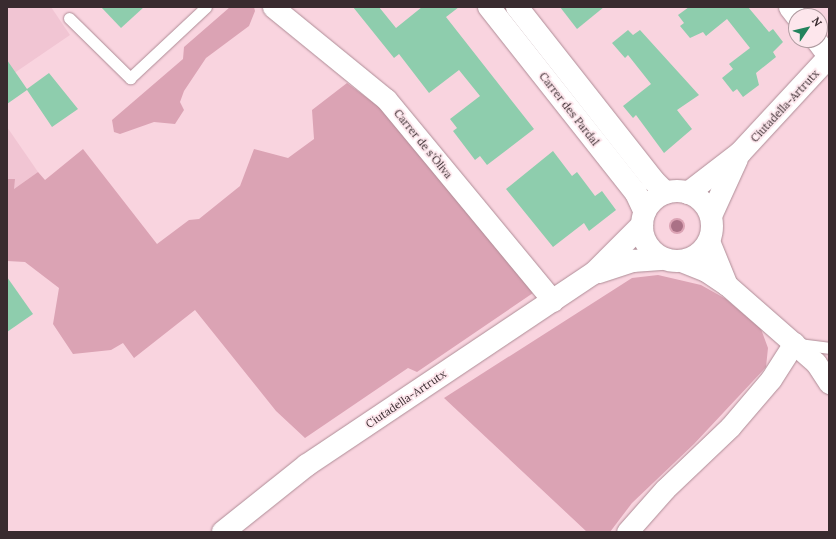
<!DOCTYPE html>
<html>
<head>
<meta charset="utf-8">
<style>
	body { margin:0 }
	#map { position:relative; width:836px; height:539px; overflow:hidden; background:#f9d4df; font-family:Lora,serif }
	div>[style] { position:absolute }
	.built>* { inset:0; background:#f1c5d3 }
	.green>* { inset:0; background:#dba3b4 }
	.round { border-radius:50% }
	.building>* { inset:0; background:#8ecdad }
	.roads { filter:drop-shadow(0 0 1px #ae8c96) drop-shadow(0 0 1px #ae8c96) }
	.service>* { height:11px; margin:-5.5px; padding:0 5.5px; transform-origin:5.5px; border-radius:5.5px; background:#fff }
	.minor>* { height:21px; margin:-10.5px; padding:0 10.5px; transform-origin:10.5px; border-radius:10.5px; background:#fff }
	.tertiary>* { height:22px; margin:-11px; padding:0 11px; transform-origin:11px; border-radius:11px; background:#fff }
	.secondary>* { height:22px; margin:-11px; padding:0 11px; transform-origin:11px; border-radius:11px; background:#fff }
	.secondary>.ring { margin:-11px; padding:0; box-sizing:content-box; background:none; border:22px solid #fff; border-radius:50% }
	.trees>* { width:12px; height:12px; margin:-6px; border-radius:50%; background:#aa7186 }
	span { translate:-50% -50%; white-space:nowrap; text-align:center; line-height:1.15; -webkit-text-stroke:3.5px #fde6ec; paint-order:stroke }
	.street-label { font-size:11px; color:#392b2f }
	.frame { position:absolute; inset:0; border:8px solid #392b2f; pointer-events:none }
	.north { position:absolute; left:788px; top:8px; width:40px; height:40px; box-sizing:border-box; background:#fde6ec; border:1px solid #af9ba0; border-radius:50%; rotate:55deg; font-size:11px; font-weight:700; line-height:16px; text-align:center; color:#392b2f }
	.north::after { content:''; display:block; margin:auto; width:14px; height:18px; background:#22835c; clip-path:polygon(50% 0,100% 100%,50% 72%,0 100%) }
</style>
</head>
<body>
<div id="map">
	<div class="built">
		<div style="clip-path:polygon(7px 7px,51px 7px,70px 35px,7px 78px)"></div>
		<div style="clip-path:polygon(7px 127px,38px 172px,7px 194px)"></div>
	</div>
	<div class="green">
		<div style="clip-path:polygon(230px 7px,254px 7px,255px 11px,249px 26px,206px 58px,184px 91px,180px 102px,184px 110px,175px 124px,154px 122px,120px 134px,114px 132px,112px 120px,183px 59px,184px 47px)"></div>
		<div style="clip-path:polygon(347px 83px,382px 109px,533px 293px,417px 372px,408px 368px,305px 438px,276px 411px,195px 310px,134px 358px,123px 343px,111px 350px,73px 354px,53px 324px,59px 288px,25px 262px,7px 261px,7px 179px,15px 179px,14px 189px,38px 172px,45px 180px,83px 149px,157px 244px,189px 220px,199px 219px,240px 186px,254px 149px,288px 158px,314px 139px,312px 110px)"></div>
		<div class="round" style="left:669px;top:218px;width:16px;height:16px"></div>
		<div style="clip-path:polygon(658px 275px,701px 285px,726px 299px,761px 329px,768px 348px,766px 367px,694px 444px,632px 503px,610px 532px,587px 532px,444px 398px,632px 278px)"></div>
	</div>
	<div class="building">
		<div style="clip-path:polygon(101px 7px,144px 7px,121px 28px)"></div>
		<div style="clip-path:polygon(353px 7px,379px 7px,396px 28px,422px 7px,459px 7px,446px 17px,534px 129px,487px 165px,480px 156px,475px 160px,453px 131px,457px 128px,450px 119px,480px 96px,459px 70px,429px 93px,399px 54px,394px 58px)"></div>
		<div style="clip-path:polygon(560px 7px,604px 7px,577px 29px)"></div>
		<div style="clip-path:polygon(689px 7px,748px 7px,769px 32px,773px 29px,783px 42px,773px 52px,776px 57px,756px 73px,759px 85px,743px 97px,737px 89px,733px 92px,722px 78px,733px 69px,729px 64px,750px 48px,727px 19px,706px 36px,703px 32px,690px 38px,680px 26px,684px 23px,678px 15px)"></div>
		<div style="clip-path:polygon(628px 30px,633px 35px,640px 30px,699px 95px,677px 110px,692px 129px,664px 153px,636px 115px,633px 118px,623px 106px,651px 84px,628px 55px,625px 58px,612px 43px)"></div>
		<div style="clip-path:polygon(7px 60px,27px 89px,49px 73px,78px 109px,52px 127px,27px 90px,7px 104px)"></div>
		<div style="clip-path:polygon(553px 151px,572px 176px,577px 172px,595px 196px,602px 191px,616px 210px,589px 231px,584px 223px,553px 247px,506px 189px)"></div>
		<div style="clip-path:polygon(7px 277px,33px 314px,7px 332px)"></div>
	</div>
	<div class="roads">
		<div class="service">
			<div style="left:69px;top:18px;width:86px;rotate:44.5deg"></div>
			<div style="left:130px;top:78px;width:104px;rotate:-43.1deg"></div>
			<div style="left:798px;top:344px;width:31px;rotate:7deg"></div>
		</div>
		<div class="minor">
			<div style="left:273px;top:7px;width:146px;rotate:39.2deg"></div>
			<div style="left:386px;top:99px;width:262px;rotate:50.4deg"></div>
			<div style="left:789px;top:7px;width:11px;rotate:52deg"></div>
			<div style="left:816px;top:40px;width:21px;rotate:53deg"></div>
			<div style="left:709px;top:241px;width:48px;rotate:67.8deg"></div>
			<div style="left:681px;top:261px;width:27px;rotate:22deg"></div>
			<div style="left:706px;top:271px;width:25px;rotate:34deg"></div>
			<div style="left:727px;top:285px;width:118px;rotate:41.2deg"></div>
			<div style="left:816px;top:363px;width:24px;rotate:57deg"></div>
			<div style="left:627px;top:532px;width:57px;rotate:-48.5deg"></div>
			<div style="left:665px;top:489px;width:90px;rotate:-43.6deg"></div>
			<div style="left:730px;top:427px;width:63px;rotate:-49.5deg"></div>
			<div style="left:771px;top:379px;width:43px;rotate:-57.4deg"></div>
		</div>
		<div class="tertiary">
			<div style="left:489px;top:7px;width:237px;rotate:51.7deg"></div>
			<div style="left:636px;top:193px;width:21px;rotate:65deg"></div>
			<div style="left:517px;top:7px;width:220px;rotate:51.8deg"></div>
			<div style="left:653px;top:180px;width:18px;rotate:45deg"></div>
		</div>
		<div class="secondary">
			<div class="ring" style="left:642px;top:191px;width:48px;height:48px"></div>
			<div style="left:688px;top:193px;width:66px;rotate:-37.6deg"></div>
			<div style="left:740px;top:153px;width:131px;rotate:-47.2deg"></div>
			<div style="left:711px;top:216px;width:63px;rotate:-65.5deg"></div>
			<div style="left:599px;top:272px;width:36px;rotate:-18deg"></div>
			<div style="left:633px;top:261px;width:31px;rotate:-4deg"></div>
			<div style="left:223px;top:532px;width:107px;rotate:-38.6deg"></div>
			<div style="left:307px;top:465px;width:345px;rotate:-33.8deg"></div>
			<div style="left:594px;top:273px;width:68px;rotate:-45deg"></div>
		</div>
	</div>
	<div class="trees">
		<div style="left:677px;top:226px"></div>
	</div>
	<div class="street-label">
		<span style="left:785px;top:106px;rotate:-47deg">Ciutadella-Artrutx</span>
		<span style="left:569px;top:109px;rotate:52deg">Carrer des Pardal</span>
		<span style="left:423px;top:144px;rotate:51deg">Carrer de s'Òliva</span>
		<span style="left:406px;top:399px;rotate:-34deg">Ciutadella-Artrutx</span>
	</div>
	<div class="frame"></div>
	<div class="north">N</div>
</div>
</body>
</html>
